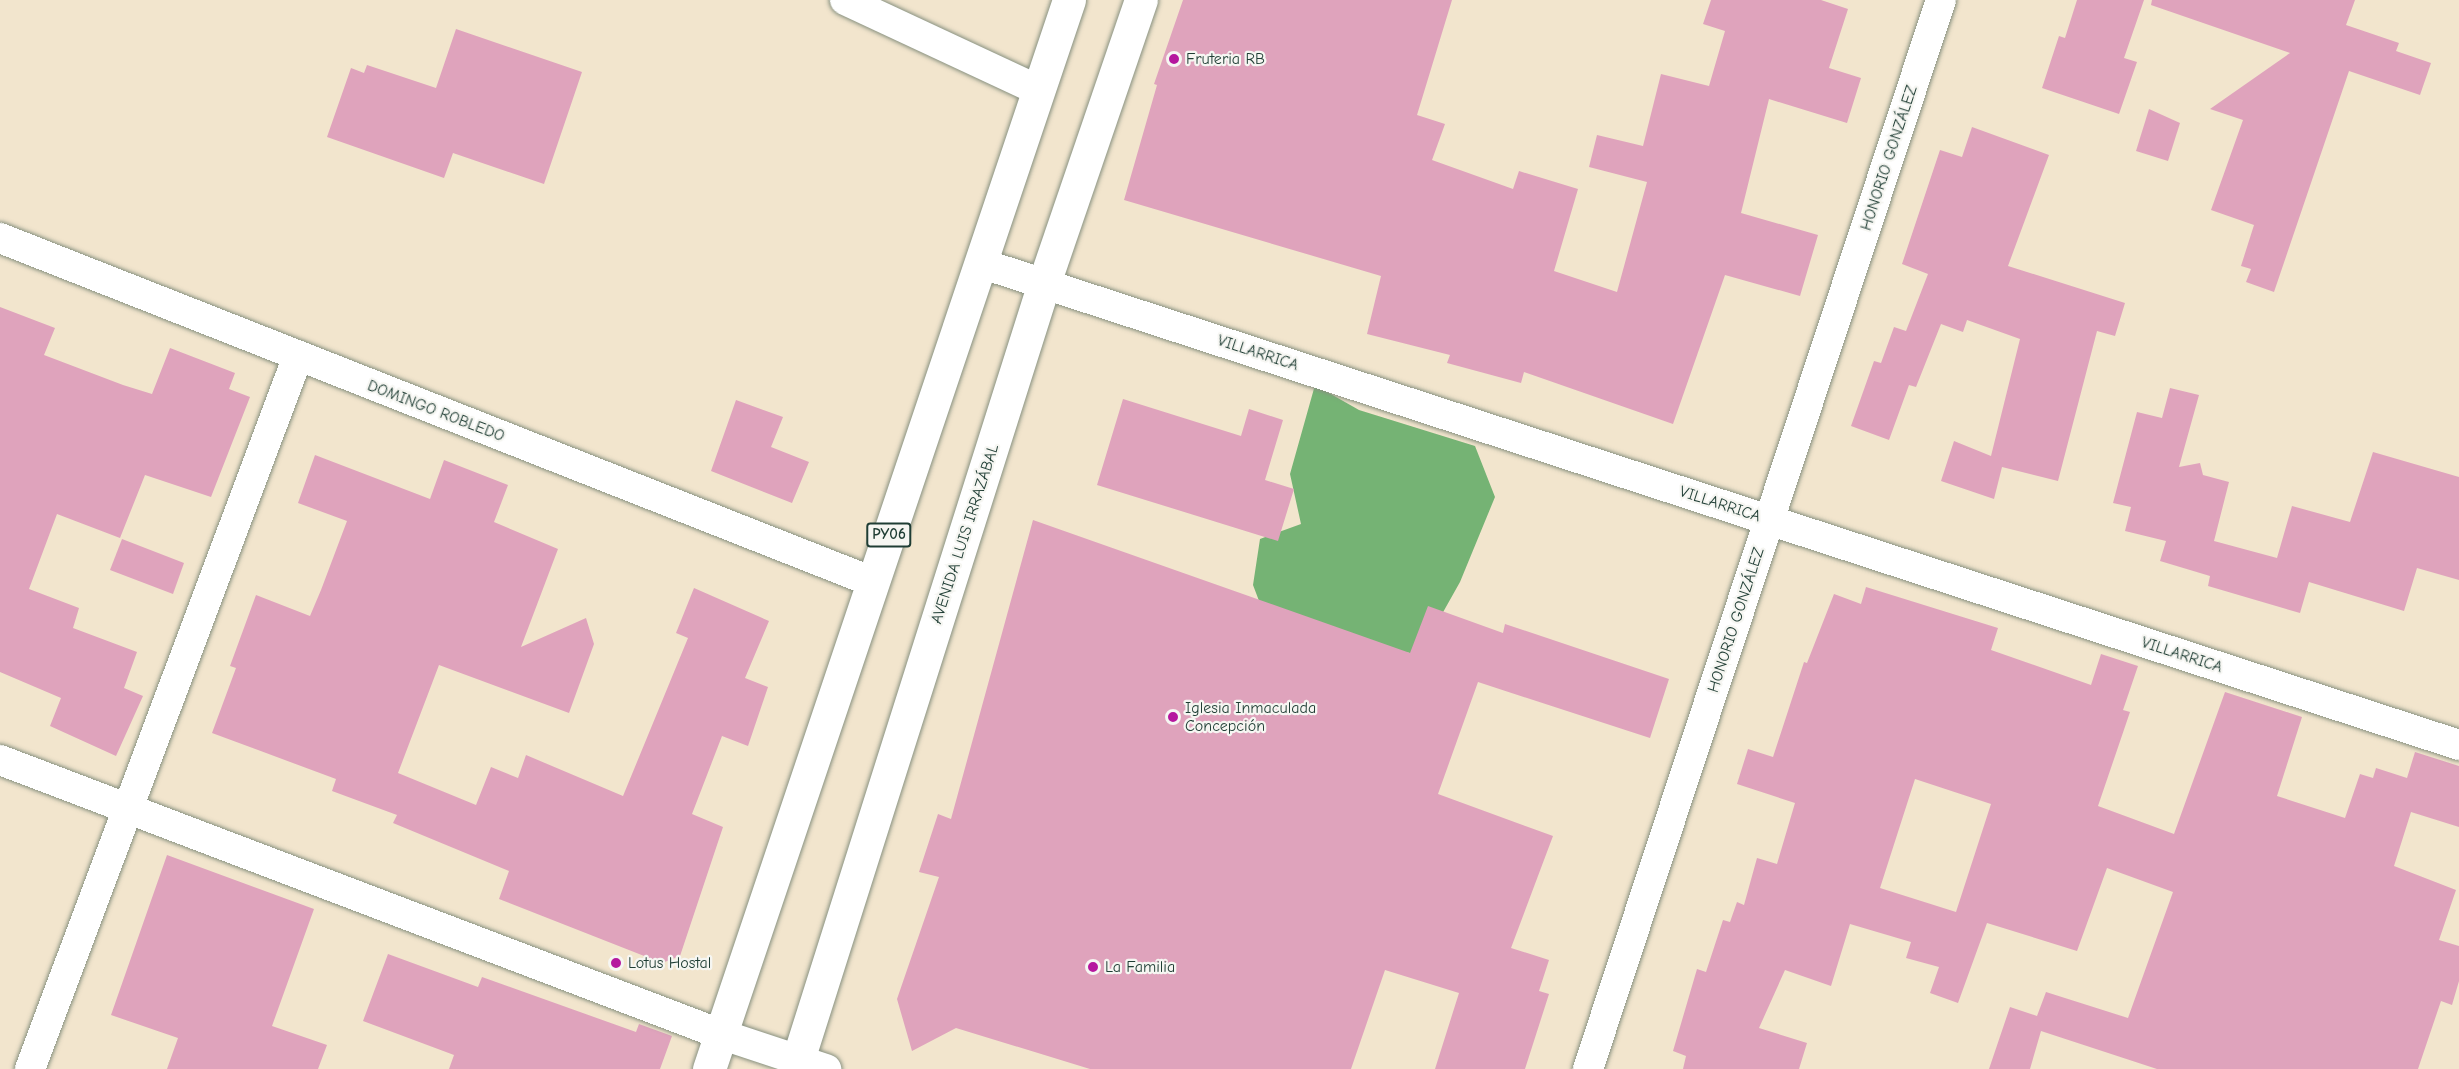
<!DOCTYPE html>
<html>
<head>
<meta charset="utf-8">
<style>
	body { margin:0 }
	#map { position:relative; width:2459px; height:1069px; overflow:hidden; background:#f2e5cd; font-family:"Comic Neue",sans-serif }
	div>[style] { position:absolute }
	.forest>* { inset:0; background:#75b374 }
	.building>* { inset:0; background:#dfa3bc }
	.roads { filter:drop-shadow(0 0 2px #889180) drop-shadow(0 0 2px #889180) }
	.minor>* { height:30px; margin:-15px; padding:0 15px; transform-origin:15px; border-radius:15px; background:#fff }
	.trunk>* { height:33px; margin:-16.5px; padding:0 16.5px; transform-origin:16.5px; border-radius:16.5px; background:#fff }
	.dots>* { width:16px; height:16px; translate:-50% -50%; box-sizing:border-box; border:3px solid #f6f6f2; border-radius:50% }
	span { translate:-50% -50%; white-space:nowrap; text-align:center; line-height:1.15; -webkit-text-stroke:4.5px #f6f6f2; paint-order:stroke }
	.shield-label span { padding:2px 4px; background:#f6f6f2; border:2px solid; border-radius:4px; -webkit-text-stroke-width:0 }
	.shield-label { font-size:15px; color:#1f3d34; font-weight:700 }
	.poi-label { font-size:16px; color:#1f3d34 }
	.left { translate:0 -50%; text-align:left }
	.street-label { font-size:16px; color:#1f3d34 }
</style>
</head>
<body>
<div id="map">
	<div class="forest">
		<div style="clip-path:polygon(1315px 385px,1359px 410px,1475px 446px,1495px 497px,1460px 582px,1419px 655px,1267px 622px,1253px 585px,1260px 539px,1301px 524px,1290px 474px)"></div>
	</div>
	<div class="building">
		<div style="clip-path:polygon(1183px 0,1452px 0,1417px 115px,1445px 124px,1432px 160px,1513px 189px,1519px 171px,1578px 189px,1554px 271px,1617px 292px,1647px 182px,1589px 167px,1597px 135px,1643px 146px,1661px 74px,1709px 86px,1725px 31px,1703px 24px,1711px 0,1821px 0,1848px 9px,1829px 68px,1861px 78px,1847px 123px,1769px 99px,1741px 213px,1818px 235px,1800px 296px,1725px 275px,1673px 424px,1524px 372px,1521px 383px,1447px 363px,1450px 355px,1367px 334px,1381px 276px,1124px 200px,1157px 85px,1154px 84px)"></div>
		<div style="clip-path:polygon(2077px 0,2144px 0,2124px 58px,2137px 62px,2119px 114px,2042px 88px,2059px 36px,2065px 38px)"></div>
		<div style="clip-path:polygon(2152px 0,2355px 0,2346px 25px,2399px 43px,2396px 51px,2431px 63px,2420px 95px,2349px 71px,2274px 292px,2246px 282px,2251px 269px,2241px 266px,2254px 225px,2211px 210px,2243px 120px,2210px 109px,2290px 53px,2151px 5px)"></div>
		<div style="clip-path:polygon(456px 29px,582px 72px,544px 184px,453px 153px,444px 178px,327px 137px,351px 68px,364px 73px,367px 65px,436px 88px)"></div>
		<div style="clip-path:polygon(2149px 109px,2180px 123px,2168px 161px,2136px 151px)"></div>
		<div style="clip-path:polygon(1972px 127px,2049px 155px,2008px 266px,2125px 303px,2115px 336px,2097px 331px,2058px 481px,2002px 467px,1994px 499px,1941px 481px,1954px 441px,1991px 456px,2020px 339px,1967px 320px,1963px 332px,1941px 324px,1916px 387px,1909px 385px,1889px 440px,1851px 426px,1874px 361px,1881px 363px,1894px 327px,1906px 331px,1928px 274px,1902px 264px,1940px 150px,1962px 157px)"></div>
		<div style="clip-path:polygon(0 307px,55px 328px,44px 355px,123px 385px,152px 394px,170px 348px,235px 373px,229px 389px,250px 397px,211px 497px,145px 475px,120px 538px,57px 514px,29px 589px,79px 608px,73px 628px,137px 652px,124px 688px,143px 696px,116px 756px,50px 726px,61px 698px,0 672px)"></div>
		<div style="clip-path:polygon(2170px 388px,2199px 395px,2179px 467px,2200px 463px,2203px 475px,2229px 482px,2214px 541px,2277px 558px,2292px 506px,2350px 522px,2373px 452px,2459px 477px,2459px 580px,2417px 568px,2404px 611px,2309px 582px,2300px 613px,2208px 586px,2210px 576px,2160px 561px,2166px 541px,2125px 531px,2131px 507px,2113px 503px,2137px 412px,2162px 418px)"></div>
		<div style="clip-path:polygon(1123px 399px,1241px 436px,1249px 409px,1283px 420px,1265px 480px,1294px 489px,1278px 541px,1097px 485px)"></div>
		<div style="clip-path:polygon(736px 400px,783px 417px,771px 447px,809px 462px,792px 503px,711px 471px)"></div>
		<div style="clip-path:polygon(315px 455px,430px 499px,444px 460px,508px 485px,494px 522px,558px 549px,521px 647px,586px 618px,594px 644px,569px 713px,439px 665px,398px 773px,476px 805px,491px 767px,518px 778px,526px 755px,623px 796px,688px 638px,676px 633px,694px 588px,769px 621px,745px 678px,768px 687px,748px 746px,722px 736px,692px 814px,723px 827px,680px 956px,662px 963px,499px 899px,509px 871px,393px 823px,397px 815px,332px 791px,336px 779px,212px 733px,236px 668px,230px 666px,256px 595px,310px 616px,321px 590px,347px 521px,298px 503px)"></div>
		<div style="clip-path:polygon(1033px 520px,1410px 653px,1428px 606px,1503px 633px,1505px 624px,1669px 679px,1650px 738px,1478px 682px,1438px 794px,1553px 836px,1511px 948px,1549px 960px,1539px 991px,1549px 994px,1525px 1069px,1435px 1069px,1459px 993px,1385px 970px,1351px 1069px,1090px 1069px,956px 1028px,912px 1051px,897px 999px,939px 877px,919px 872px,938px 814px,951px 819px)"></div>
		<div style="clip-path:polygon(122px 539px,184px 563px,173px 594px,110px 570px)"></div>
		<div style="clip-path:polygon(evenodd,1866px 587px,1998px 628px,1991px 650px,2091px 685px,2101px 654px,2138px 666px,2123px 710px,2130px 712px,2098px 806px,2174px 834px,2225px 692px,2302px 717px,2277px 796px,2345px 818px,2360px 774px,2373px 778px,2376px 768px,2407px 778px,2415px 752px,2459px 766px,2459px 827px,2411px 812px,2394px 866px,2456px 890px,2439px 940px,2459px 946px,2459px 981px,2452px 1005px,2441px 1001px,2418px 1069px,2157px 1069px,2041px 1031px,2030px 1069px,1989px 1069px,2010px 1007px,2037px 1016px,2046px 992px,2128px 1018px,2173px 892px,2107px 868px,2077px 951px,1987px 923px,1958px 1003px,1930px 993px,1939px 967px,1906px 958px,1911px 942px,1850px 924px,1831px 986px,1785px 970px,1759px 1028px,1807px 1043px,1799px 1069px,1683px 1069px,1686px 1056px,1673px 1051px,1697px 969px,1706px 972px,1723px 920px,1730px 922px,1737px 902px,1744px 905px,1757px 858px,1777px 864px,1795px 803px,1737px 784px,1748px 749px,1773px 757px,1804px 662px,1807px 663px,1834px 594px,1861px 604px,1866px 587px,1915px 779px,1991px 804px,1956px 912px,1880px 888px,1915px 779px)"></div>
		<div style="clip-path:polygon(167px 855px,314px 909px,272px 1026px,327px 1045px,318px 1069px,167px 1069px,178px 1038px,111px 1015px)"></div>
		<div style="clip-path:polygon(388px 954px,478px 987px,482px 977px,636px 1032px,639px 1024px,672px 1036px,660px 1069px,449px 1069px,454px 1055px,363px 1021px)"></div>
	</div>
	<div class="roads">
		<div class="minor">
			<div style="left:845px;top:0;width:213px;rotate:25deg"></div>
			<div style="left:0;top:238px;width:938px;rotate:21.51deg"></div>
			<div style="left:980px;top:263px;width:1556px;rotate:18.05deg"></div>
			<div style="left:0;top:760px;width:770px;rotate:20.83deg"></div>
			<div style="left:720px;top:1034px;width:112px;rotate:18.3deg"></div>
			<div style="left:30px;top:1069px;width:762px;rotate:-69.4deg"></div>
			<div style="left:1588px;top:1069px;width:1126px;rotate:-71.73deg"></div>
		</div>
		<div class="trunk">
			<div style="left:709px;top:1069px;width:1128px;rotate:-71.39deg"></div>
			<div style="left:795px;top:1069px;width:824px;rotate:-72.42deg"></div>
			<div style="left:1044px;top:283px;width:299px;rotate:-71.1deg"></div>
		</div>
	</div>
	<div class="dots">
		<div style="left:1174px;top:59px;background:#b5179e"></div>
		<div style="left:1173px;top:717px;background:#b5179e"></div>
		<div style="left:616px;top:963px;background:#b5179e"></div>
		<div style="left:1093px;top:967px;background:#b5179e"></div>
	</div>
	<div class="shield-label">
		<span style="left:889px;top:535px">PY06</span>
	</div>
	<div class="poi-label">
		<span class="left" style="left:1186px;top:59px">Fruteria RB</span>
		<span class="left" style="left:1185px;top:717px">Iglesia Inmaculada<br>Concepción</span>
		<span class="left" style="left:628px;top:963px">Lotus Hostal</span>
		<span class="left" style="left:1105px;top:967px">La Familia</span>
	</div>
	<div class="street-label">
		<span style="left:1889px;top:158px;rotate:-72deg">HONORIO GONZÁLEZ</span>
		<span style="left:1258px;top:353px;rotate:18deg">VILLARRICA</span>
		<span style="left:436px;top:411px;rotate:21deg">DOMINGO ROBLEDO</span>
		<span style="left:1720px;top:504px;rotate:18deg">VILLARRICA</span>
		<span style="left:965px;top:534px;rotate:-72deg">AVENIDA LUIS IRRAZÁBAL</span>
		<span style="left:1736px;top:620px;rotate:-72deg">HONORIO GONZÁLEZ</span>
		<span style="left:2182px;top:655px;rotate:18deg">VILLARRICA</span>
	</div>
</div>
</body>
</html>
